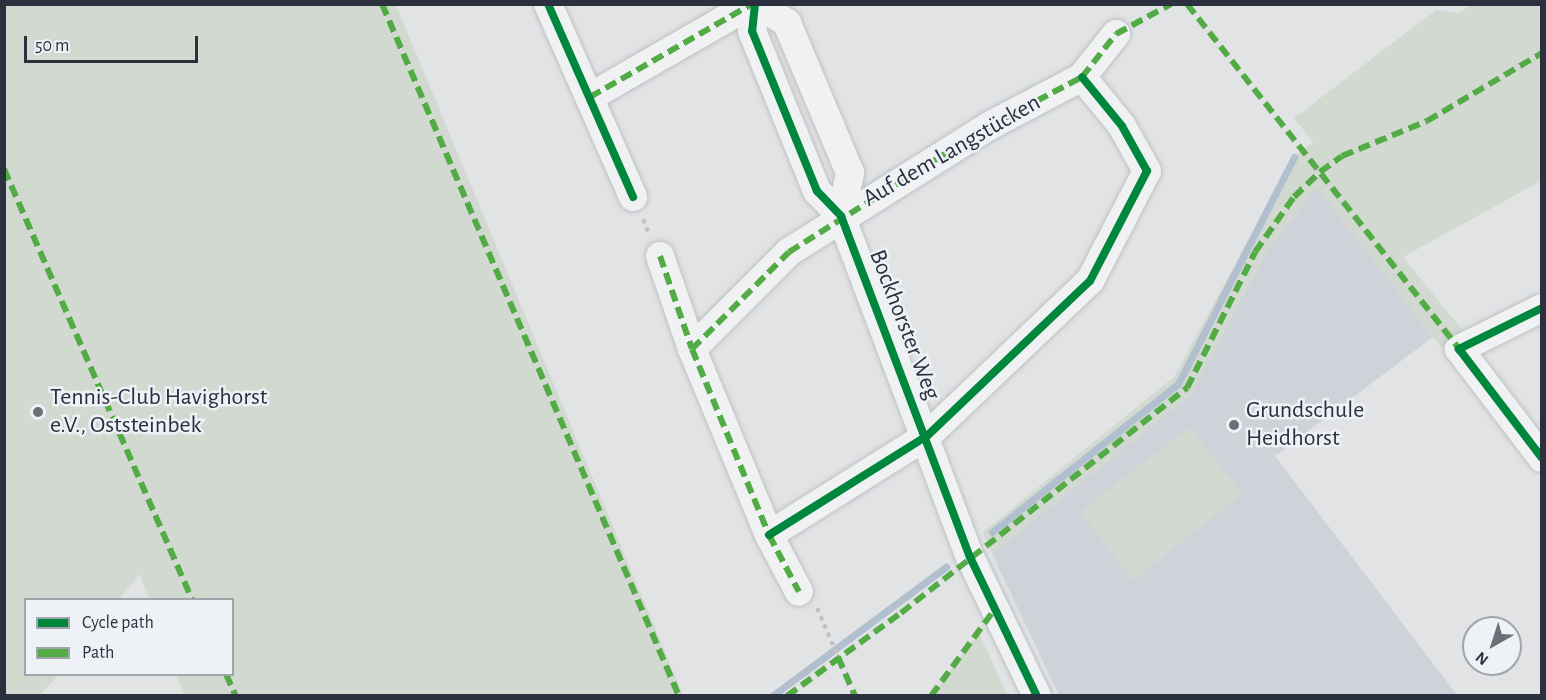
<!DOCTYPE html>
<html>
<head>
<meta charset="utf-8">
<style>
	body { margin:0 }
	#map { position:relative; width:1546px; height:700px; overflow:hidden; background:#e1e3e5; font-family:"Alegreya Sans",sans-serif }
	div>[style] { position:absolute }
	.built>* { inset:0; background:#cfd2d8 }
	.green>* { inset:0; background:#d2d9d1 }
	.stream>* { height:7px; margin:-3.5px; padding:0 3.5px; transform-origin:3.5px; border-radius:3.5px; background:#b1bfce }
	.path>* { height:4px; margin-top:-2px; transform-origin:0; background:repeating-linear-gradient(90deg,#bfc1c6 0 4.5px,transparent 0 9px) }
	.roads { filter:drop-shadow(0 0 2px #bfc1c3) drop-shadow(0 0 2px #bfc1c3) }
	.minor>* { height:28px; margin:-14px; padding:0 14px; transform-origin:14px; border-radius:14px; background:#f0f1f2 }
	.quiet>* { height:6px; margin-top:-3px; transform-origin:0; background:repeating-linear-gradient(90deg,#53ab46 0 12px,transparent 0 18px) }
	.cycleway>* { height:8px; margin:-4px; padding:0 4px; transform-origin:4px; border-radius:4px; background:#00873e }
	.dots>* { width:16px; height:16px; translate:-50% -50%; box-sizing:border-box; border:3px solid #eef1f5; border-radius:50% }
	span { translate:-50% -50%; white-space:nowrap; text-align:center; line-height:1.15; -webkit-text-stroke:5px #eef1f5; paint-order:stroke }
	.street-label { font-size:24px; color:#2a303d }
	.poi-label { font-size:24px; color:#2a303d }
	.left { translate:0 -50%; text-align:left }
	.frame { position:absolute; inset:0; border:6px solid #2a303d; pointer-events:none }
	.legend { position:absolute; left:24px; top:598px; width:210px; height:78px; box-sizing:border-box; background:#eef1f5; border:2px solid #a0a4ab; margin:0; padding:8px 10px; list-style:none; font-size:18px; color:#2a303d }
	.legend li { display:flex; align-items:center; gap:12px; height:30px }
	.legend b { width:30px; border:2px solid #a0a4ab }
	.north { position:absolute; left:1462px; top:616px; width:60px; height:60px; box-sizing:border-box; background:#eef1f5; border:2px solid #a0a4ab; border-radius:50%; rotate:219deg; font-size:16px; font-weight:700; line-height:24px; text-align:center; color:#2a303d }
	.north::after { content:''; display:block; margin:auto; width:21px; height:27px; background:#6a6f78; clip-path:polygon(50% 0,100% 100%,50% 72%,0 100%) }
	.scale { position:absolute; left:24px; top:36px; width:174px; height:27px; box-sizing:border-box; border:3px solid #2a303d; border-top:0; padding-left:8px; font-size:18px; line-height:21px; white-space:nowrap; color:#2a303d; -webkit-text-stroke:4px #eef1f5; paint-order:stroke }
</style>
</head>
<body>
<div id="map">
	<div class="built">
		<div style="clip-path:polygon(1317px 186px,1433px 337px,1275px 456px,1457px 695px,1059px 695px,992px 554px,1191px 394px,1268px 249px)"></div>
	</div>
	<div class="green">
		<div style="clip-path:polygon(4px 5px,396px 5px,683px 695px,184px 695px,176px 675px,232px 674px,232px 600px,149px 599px,140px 574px,119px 599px,26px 600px,26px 674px,58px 675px,40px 695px,5px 695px)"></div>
		<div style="clip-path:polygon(1471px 5px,1541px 5px,1541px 181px,1403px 257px,1463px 331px,1441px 347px,1316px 187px,1268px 249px,1192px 394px,992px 554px,983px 532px,1174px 377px,1293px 157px,1313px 142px,1294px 118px,1436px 10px,1457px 13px)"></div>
		<div style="clip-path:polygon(1189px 427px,1242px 494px,1133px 580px,1080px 512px)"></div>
		<div style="clip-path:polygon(979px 633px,1007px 695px,932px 695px)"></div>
	</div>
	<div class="stream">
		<div style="left:992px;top:532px;width:238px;rotate:-38.5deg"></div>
		<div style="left:1178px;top:384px;width:255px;rotate:-62.9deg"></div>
		<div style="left:772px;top:696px;width:217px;rotate:-36.6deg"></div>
	</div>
	<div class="path">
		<div style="left:643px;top:219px;width:16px;rotate:68deg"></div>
		<div style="left:817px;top:608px;width:53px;rotate:66.8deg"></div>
	</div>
	<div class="roads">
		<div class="minor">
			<div style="left:548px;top:4px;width:211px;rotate:66.2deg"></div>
			<div style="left:755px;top:4px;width:27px;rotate:96deg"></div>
			<div style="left:752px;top:31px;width:173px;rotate:67.9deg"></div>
			<div style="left:817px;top:191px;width:35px;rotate:46deg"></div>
			<div style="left:841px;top:216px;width:365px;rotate:69.3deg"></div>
			<div style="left:970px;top:557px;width:154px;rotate:64.3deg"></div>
			<div style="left:757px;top:4px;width:36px;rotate:32deg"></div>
			<div style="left:787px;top:23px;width:163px;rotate:67.2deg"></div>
			<div style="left:850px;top:173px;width:44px;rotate:101.8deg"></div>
			<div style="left:590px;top:97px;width:187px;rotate:-29.9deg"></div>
			<div style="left:660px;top:256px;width:98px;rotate:71deg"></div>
			<div style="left:692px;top:349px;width:201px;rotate:67.5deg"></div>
			<div style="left:769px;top:535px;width:64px;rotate:62.2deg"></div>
			<div style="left:1542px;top:308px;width:93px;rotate:153.7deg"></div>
			<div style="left:1459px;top:349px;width:137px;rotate:52.7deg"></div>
			<div style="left:692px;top:349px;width:137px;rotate:-45deg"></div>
			<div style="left:789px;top:252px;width:236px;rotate:-32.2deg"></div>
			<div style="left:989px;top:126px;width:105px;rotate:-27.8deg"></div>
			<div style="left:1082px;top:77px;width:55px;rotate:-51.7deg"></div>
			<div style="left:769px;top:535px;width:186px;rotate:-32.1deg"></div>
			<div style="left:927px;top:436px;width:225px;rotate:-43.6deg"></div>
			<div style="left:1090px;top:281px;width:124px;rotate:-62.6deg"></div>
			<div style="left:1147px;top:171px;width:51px;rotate:-119.1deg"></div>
			<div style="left:1122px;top:126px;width:63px;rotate:-129.2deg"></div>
		</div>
	</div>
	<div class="quiet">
		<div style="left:382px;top:4px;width:753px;rotate:66.77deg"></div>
		<div style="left:1187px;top:4px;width:439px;rotate:51.7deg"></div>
		<div style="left:590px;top:97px;width:187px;rotate:-29.9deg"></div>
		<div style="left:4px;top:169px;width:470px;rotate:66.4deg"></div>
		<div style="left:660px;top:256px;width:98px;rotate:71deg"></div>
		<div style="left:692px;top:349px;width:201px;rotate:67.5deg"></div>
		<div style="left:769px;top:535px;width:64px;rotate:62.2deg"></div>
		<div style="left:692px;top:349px;width:137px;rotate:-45deg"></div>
		<div style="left:789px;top:252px;width:236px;rotate:-32.2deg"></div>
		<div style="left:989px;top:126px;width:105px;rotate:-27.8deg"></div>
		<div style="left:1082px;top:77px;width:55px;rotate:-51.7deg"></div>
		<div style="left:1116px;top:34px;width:63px;rotate:-28.6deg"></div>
		<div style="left:838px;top:657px;width:43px;rotate:66.4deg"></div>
		<div style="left:226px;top:674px;width:24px;rotate:66deg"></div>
		<div style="left:787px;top:696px;width:141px;rotate:-36.1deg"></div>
		<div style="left:901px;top:613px;width:364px;rotate:-38.2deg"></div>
		<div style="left:1187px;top:388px;width:152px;rotate:-63.4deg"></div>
		<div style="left:1255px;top:252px;width:67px;rotate:-54.7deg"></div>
		<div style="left:1294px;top:197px;width:36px;rotate:-44deg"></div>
		<div style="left:1320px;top:172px;width:27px;rotate:-36deg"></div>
		<div style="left:1342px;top:156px;width:92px;rotate:-22.4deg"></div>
		<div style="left:1427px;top:121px;width:134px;rotate:-30.6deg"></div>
		<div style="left:931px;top:696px;width:108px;rotate:-53.7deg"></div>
	</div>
	<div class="cycleway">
		<div style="left:548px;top:4px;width:211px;rotate:66.2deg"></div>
		<div style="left:755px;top:4px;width:27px;rotate:96deg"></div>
		<div style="left:752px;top:31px;width:173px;rotate:67.9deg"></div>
		<div style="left:817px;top:191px;width:35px;rotate:46deg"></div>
		<div style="left:841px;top:216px;width:365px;rotate:69.3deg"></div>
		<div style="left:970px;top:557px;width:154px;rotate:64.3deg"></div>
		<div style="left:1542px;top:308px;width:93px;rotate:153.7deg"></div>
		<div style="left:1459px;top:349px;width:137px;rotate:52.7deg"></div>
		<div style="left:769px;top:535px;width:186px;rotate:-32.1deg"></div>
		<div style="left:927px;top:436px;width:225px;rotate:-43.6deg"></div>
		<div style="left:1090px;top:281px;width:124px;rotate:-62.6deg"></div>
		<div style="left:1147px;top:171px;width:51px;rotate:-119.1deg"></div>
		<div style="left:1122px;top:126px;width:63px;rotate:-129.2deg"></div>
	</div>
	<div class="dots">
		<div style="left:38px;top:412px;background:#6a6f78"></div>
		<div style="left:1234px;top:425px;background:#6a6f78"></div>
	</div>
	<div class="street-label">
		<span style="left:952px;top:151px;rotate:-30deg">Auf dem Langstücken</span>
		<span style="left:904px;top:325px;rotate:69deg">Bockhorster Weg</span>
	</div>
	<div class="poi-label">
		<span class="left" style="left:50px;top:412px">Tennis-Club Havighorst<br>e.V., Oststeinbek</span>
		<span class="left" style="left:1246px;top:425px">Grundschule<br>Heidhorst</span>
	</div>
	<div class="frame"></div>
	<ul class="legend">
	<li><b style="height:8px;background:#00873e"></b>Cycle path</li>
	<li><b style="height:8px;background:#53ab46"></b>Path</li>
	</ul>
	<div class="north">N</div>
	<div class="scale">50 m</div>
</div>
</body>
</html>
